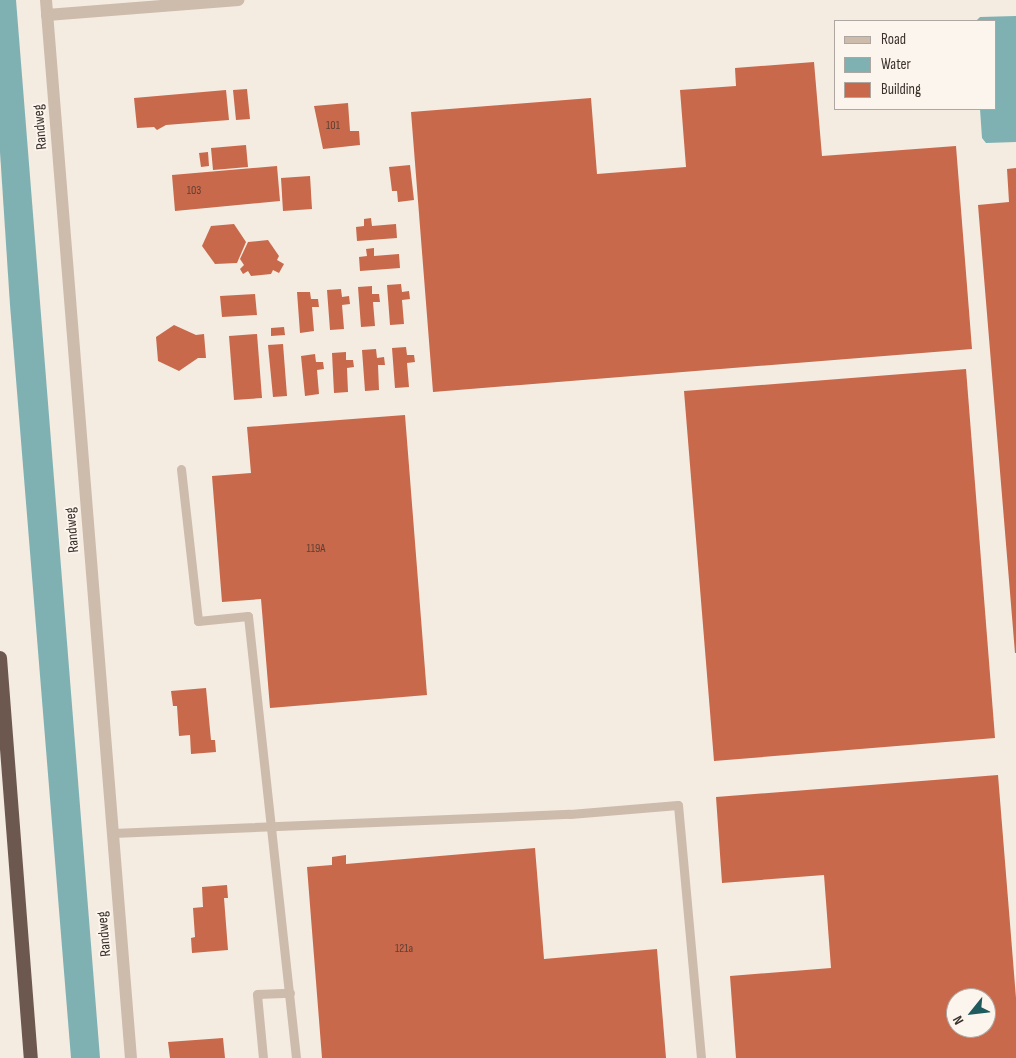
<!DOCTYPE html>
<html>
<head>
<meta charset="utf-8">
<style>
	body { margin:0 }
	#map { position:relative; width:1016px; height:1058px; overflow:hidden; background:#f4ebe1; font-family:"Sofia Sans Condensed",sans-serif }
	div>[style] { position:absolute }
	.water>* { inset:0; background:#7fb0b2 }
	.building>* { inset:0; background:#c8694b }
	.service>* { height:9px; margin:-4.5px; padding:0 4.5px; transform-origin:4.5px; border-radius:4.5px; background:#cdbbac }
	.minor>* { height:12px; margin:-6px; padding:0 6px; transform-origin:6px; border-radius:6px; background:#cdbbac }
	.trunk>* { height:14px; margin:-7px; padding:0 7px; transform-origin:7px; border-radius:7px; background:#6c584f }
	span { translate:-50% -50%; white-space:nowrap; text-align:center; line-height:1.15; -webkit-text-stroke:4px #fbf5ee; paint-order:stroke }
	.number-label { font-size:12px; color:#5e3e33 }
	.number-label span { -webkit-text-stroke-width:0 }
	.street-label { font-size:15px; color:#3b302b }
	.legend { position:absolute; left:834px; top:20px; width:162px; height:90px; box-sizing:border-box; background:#fbf5ee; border:1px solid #aea6a0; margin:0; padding:6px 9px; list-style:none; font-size:15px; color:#3b302b }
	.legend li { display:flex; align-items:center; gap:10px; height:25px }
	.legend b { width:25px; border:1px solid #aea6a0 }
	.north { position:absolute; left:946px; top:988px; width:50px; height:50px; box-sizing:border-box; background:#fbf5ee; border:1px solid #aea6a0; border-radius:50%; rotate:241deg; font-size:14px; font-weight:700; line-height:20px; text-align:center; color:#3b302b }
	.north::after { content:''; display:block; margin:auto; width:18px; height:22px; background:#1f5a5e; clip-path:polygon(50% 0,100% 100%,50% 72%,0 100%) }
</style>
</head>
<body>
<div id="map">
	<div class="water">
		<div style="clip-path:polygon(0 0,16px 0,100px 1058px,71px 1058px,10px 305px,0 152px)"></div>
		<div style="clip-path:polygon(1016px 16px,1016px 142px,986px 143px,982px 138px,980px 109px,995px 109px,995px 21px,976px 21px,980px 17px)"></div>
	</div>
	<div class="building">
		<div style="clip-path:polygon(814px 62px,822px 156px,956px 146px,972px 349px,433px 392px,411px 112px,591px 98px,597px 174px,686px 167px,680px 90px,736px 86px,735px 68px)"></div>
		<div style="clip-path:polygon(247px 89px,250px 119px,236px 120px,233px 90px)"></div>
		<div style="clip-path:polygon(226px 90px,229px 120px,166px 125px,157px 130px,154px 127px,137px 128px,134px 98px)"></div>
		<div style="clip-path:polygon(348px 103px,350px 131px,359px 131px,360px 145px,323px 149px,314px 106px)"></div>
		<div style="clip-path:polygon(246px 145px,248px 167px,213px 170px,211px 148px)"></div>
		<div style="clip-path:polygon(208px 152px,209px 166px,201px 167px,199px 153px)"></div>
		<div style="clip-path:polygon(410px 165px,414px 200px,398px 202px,397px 191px,392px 191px,389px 167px)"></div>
		<div style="clip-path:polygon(277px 166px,280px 201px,175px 211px,172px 175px)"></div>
		<div style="clip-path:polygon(1016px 168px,1016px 653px,1015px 653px,978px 205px,1009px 202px,1007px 169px)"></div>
		<div style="clip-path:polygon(310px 176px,312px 209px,283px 211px,281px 178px)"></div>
		<div style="clip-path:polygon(371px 218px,372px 226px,396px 224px,397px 238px,357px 241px,356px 227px,364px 226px,364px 219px)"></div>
		<div style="clip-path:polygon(234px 224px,246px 242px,237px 263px,215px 264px,202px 246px,211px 226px)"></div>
		<div style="clip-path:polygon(268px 240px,279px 256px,277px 260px,284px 264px,279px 273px,273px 270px,271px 274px,251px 276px,248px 271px,243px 274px,240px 269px,244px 265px,240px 259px,248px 242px)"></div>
		<div style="clip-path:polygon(374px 248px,374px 256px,399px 254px,400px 268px,360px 271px,359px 257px,367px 256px,366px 249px)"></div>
		<div style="clip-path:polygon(401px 284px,402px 292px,409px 291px,410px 299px,402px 300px,404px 324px,390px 325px,387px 285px)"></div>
		<div style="clip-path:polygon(372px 286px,372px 294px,379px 294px,380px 302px,373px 302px,375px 326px,361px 327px,358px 287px)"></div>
		<div style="clip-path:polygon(341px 289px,342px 297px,349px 296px,350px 304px,342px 305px,344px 329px,330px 330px,327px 290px)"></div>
		<div style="clip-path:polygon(297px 292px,310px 292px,311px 299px,318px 299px,319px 307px,312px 307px,314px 331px,300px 333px)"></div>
		<div style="clip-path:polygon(255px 294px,257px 315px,222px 317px,220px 296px)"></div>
		<div style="clip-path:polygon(174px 325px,196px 335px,204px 334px,206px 358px,198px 358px,179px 371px,158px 361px,156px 337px)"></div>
		<div style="clip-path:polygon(284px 327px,285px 335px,271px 336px,271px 328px)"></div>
		<div style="clip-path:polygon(257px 334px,262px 398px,234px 400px,229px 336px)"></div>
		<div style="clip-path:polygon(283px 344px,287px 396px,273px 397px,268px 345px)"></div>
		<div style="clip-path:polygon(406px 347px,407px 355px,414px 355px,415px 362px,407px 363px,409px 387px,395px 388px,392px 348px)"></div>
		<div style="clip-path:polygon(376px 349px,377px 358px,384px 357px,385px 365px,378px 365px,379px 390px,365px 391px,362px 350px)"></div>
		<div style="clip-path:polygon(346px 352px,346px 360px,353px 360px,354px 367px,347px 368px,348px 392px,334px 393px,332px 353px)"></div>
		<div style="clip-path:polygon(315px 354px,316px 362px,323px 362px,324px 369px,317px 370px,319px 394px,305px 396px,301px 356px)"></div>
		<div style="clip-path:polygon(966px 369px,995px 738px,714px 761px,684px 391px)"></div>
		<div style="clip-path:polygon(405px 415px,427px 695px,270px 708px,261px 599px,222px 602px,212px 476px,251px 473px,247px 427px)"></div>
		<div style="clip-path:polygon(206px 688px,211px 740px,215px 740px,216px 752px,191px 754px,190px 735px,179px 736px,177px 706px,173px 706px,171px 691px)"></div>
		<div style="clip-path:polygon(evenodd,998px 775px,1016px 998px,1016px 1058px,736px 1058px,730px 976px,831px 968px,824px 875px,722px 883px,716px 797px,998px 775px,956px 998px,986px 998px,986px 1028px,956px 1028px,956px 998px)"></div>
		<div style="clip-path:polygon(535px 848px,544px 959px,657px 949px,666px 1058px,322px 1058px,307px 867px,332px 865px,332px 857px,346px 855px,346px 864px)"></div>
		<div style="clip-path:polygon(227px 885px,228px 898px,224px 898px,228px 950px,192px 953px,191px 938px,195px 937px,193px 908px,203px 907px,202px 887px)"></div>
		<div style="clip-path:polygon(223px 1038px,225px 1058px,170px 1058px,168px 1042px)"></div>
	</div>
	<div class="service">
		<div style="left:181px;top:469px;width:153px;rotate:83.6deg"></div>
		<div style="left:198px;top:621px;width:50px;rotate:-5.7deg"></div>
		<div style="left:248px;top:616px;width:445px;rotate:83.8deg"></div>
		<div style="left:113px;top:833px;width:457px;rotate:-2.4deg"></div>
		<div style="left:570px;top:814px;width:108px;rotate:-4.8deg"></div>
		<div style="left:678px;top:805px;width:254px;rotate:84.8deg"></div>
		<div style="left:263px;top:1058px;width:64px;rotate:-95.4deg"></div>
		<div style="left:257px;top:994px;width:33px;rotate:-2deg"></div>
	</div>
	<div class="minor">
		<div style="left:46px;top:0;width:1061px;rotate:85.41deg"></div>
		<div style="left:47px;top:15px;width:192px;rotate:-4.5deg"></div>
	</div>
	<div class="trunk">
		<div style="left:0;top:658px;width:401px;rotate:85.6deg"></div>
	</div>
	<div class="number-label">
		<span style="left:333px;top:126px">101</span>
		<span style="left:194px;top:191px">103</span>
		<span style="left:316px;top:549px">119A</span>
		<span style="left:404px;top:949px">121a</span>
	</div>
	<div class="street-label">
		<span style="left:40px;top:127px;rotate:-95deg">Randweg</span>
		<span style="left:72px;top:530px;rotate:-95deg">Randweg</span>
		<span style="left:104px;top:934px;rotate:-95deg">Randweg</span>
	</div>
	<ul class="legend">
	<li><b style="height:6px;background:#cdbbac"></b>Road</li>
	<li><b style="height:14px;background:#7fb0b2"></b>Water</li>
	<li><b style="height:14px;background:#c8694b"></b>Building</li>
	</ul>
	<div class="north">N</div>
</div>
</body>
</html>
